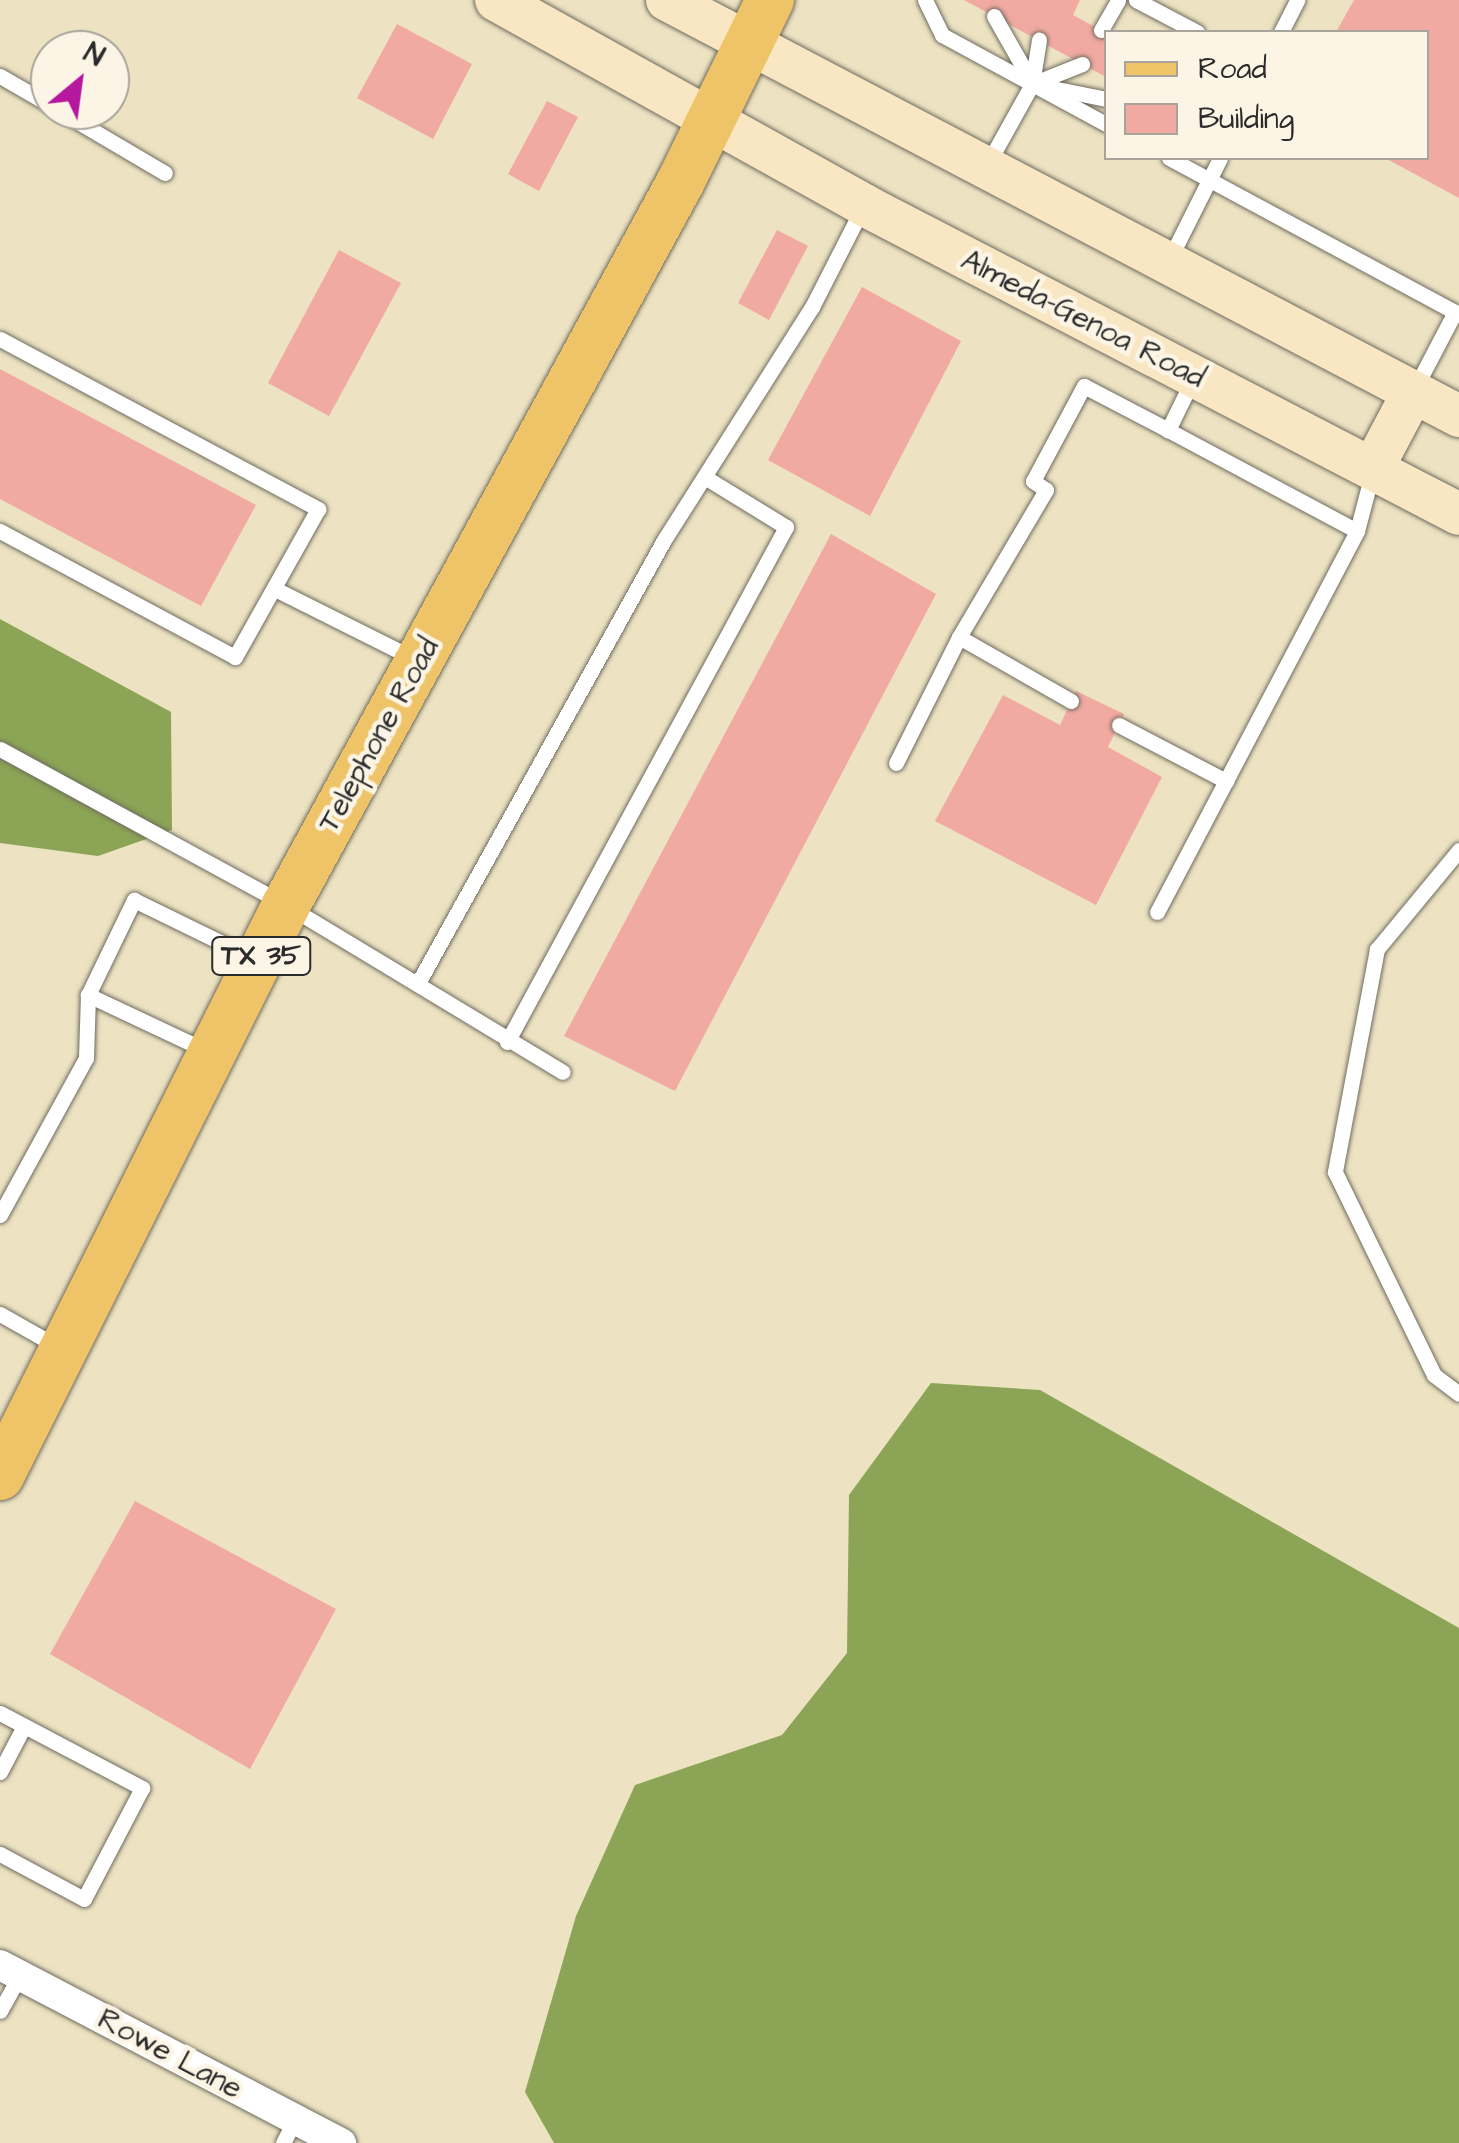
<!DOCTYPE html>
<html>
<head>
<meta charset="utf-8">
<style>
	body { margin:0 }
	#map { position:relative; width:1459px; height:2143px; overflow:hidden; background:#ede3c2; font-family:"Architects Daughter",sans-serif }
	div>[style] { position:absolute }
	.forest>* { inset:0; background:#8ba455 }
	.building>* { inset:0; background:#f1aaa2 }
	.roads { filter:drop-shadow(0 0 2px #6f6b60) drop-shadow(0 0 2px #6f6b60) }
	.service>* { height:15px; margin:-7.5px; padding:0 7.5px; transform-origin:7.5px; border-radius:7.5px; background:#fff }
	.minor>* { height:30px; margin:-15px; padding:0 15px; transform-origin:15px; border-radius:15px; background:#fff }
	.secondary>* { height:42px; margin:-21px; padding:0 21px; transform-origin:21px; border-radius:21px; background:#f9e7c3 }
	.primary>* { height:48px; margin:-24px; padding:0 24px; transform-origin:24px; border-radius:24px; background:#efc469 }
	span { translate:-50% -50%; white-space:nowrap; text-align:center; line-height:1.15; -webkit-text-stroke:9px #fcf5e5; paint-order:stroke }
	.shield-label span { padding:2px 8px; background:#fcf5e5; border:2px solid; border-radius:8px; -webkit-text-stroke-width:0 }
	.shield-label { font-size:28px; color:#2b2b2b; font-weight:700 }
	.street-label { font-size:30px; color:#2b2b2b }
	.legend { position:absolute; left:1104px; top:30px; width:325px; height:130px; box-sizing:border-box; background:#fcf5e5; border:2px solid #a8a49b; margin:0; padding:12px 18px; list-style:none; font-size:30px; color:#2b2b2b }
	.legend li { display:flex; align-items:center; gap:20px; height:50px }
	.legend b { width:50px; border:2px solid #a8a49b }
	.north { position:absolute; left:30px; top:30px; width:100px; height:100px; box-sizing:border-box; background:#fcf5e5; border:2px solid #a8a49b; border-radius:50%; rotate:29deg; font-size:28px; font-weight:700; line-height:40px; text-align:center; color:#2b2b2b }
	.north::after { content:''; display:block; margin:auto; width:35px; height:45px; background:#b5179e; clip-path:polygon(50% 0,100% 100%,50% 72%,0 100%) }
</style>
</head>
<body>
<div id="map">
	<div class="forest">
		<div style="clip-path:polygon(0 619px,171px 712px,172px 830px,98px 856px,0 843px)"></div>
		<div style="clip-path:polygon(931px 1383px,1040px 1390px,1459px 1628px,1459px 2143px,554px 2143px,525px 2092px,576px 1916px,635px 1785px,782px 1735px,847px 1653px,849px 1495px)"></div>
	</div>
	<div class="building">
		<div style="clip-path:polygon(964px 0,1080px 0,1073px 15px,1106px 33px,1106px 77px)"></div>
		<div style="clip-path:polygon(1354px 0,1459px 0,1459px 198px,1385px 158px,1426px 158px,1426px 32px,1336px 32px)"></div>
		<div style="clip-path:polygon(397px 24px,472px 64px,433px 139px,357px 98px)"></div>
		<div style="clip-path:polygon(547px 101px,578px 117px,539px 191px,508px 174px)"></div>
		<div style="clip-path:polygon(777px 230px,808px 246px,769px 320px,738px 303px)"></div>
		<div style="clip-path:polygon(339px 250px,401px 283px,329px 416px,268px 383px)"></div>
		<div style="clip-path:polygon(862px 287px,961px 341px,870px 516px,768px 460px)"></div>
		<div style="clip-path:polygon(0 369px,256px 505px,201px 606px,0 499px)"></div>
		<div style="clip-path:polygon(831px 534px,936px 594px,675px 1091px,564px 1036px)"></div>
		<div style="clip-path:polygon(1076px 691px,1124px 714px,1108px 747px,1162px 777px,1096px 905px,935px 821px,1003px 695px,1060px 725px)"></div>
		<div style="clip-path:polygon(135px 1501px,336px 1609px,250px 1769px,50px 1654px)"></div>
	</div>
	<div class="roads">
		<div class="service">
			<div style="left:925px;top:0;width:39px;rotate:64deg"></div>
			<div style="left:942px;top:35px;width:187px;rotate:28.5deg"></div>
			<div style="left:1136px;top:0;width:69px;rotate:27.7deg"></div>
			<div style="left:994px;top:16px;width:75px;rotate:60.4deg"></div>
			<div style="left:1101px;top:30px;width:34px;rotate:-60deg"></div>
			<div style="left:1281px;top:32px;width:36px;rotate:-63deg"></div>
			<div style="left:0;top:76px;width:58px;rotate:30.1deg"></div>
			<div style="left:1032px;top:84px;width:54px;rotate:-21.8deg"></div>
			<div style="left:1052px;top:88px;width:55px;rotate:11.5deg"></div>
			<div style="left:58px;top:110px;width:124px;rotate:30.5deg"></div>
			<div style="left:1169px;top:158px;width:325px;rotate:28.3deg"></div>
			<div style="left:1455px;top:312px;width:90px;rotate:117.7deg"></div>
			<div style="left:987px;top:165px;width:93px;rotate:-60.9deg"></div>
			<div style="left:1032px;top:84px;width:45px;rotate:-81deg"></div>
			<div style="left:1169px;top:260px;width:114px;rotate:-63.4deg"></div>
			<div style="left:0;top:339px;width:361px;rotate:28.1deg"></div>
			<div style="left:318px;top:509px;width:170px;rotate:119.3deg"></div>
			<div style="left:235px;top:657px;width:267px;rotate:-151.8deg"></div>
			<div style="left:1192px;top:381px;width:55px;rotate:116.1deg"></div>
			<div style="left:1168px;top:430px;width:214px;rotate:28.1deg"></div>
			<div style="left:1357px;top:531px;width:63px;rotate:-75.3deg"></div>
			<div style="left:275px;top:589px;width:157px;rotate:26.6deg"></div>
			<div style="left:959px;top:637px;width:129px;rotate:29.7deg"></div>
			<div style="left:1119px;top:725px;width:121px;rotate:27.6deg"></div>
			<div style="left:0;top:749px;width:326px;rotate:28.6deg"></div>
			<div style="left:286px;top:905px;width:323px;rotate:31.1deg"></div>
			<div style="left:896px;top:763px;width:141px;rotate:-63.4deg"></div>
			<div style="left:959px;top:637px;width:171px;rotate:-59.4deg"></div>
			<div style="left:1046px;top:490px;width:16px;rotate:-145deg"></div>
			<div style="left:1033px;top:481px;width:108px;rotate:-61.8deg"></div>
			<div style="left:1084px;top:386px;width:95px;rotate:27.6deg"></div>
			<div style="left:1459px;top:850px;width:129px;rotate:129.6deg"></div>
			<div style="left:1377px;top:949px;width:227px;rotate:100.7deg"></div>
			<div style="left:1335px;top:1172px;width:226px;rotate:64deg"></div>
			<div style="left:1434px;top:1375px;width:31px;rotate:37deg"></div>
			<div style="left:1157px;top:912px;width:430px;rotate:-62.3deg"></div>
			<div style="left:418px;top:983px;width:507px;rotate:-60.96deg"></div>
			<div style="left:664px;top:540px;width:276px;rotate:-57.6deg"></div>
			<div style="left:812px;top:307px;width:110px;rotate:-63deg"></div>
			<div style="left:507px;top:1042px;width:586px;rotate:-61.55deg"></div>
			<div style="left:786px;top:527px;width:92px;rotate:-148.4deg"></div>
			<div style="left:207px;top:1051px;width:132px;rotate:-154.8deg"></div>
			<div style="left:88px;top:995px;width:106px;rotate:-64.2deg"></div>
			<div style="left:134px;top:900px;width:135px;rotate:26deg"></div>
			<div style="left:0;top:1215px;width:179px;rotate:-61.3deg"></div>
			<div style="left:86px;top:1058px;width:63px;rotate:-88.2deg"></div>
			<div style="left:0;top:1314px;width:67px;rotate:29.6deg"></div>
			<div style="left:0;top:1713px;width:161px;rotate:27.8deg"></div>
			<div style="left:142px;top:1788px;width:125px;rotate:117.6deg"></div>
			<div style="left:84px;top:1899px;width:95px;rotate:-151.8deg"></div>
			<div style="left:0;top:1772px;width:52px;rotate:-62.4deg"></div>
			<div style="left:0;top:2011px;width:41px;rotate:-60.9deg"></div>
			<div style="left:283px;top:2143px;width:27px;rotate:-63deg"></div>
		</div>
		<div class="minor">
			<div style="left:0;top:1965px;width:385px;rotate:27.6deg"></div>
		</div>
		<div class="secondary">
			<div style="left:496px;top:0;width:421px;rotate:29.1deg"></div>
			<div style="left:864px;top:205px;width:670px;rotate:27.44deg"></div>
			<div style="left:667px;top:0;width:895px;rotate:27.71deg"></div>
			<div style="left:1373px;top:468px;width:86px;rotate:-62.2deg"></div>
		</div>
		<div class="primary">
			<div style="left:0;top:1476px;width:639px;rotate:-63.39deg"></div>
			<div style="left:286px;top:905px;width:823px;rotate:-61.38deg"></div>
			<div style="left:680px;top:183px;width:204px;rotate:-63.8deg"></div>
		</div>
	</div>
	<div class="shield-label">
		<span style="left:261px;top:956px">TX 35</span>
	</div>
	<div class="street-label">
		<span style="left:1083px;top:319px;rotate:27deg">Almeda-Genoa Road</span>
		<span style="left:379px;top:735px;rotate:-61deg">Telephone Road</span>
		<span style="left:170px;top:2054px;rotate:28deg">Rowe Lane</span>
	</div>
	<ul class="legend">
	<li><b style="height:12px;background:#efc469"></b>Road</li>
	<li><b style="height:28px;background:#f1aaa2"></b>Building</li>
	</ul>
	<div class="north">N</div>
</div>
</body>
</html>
